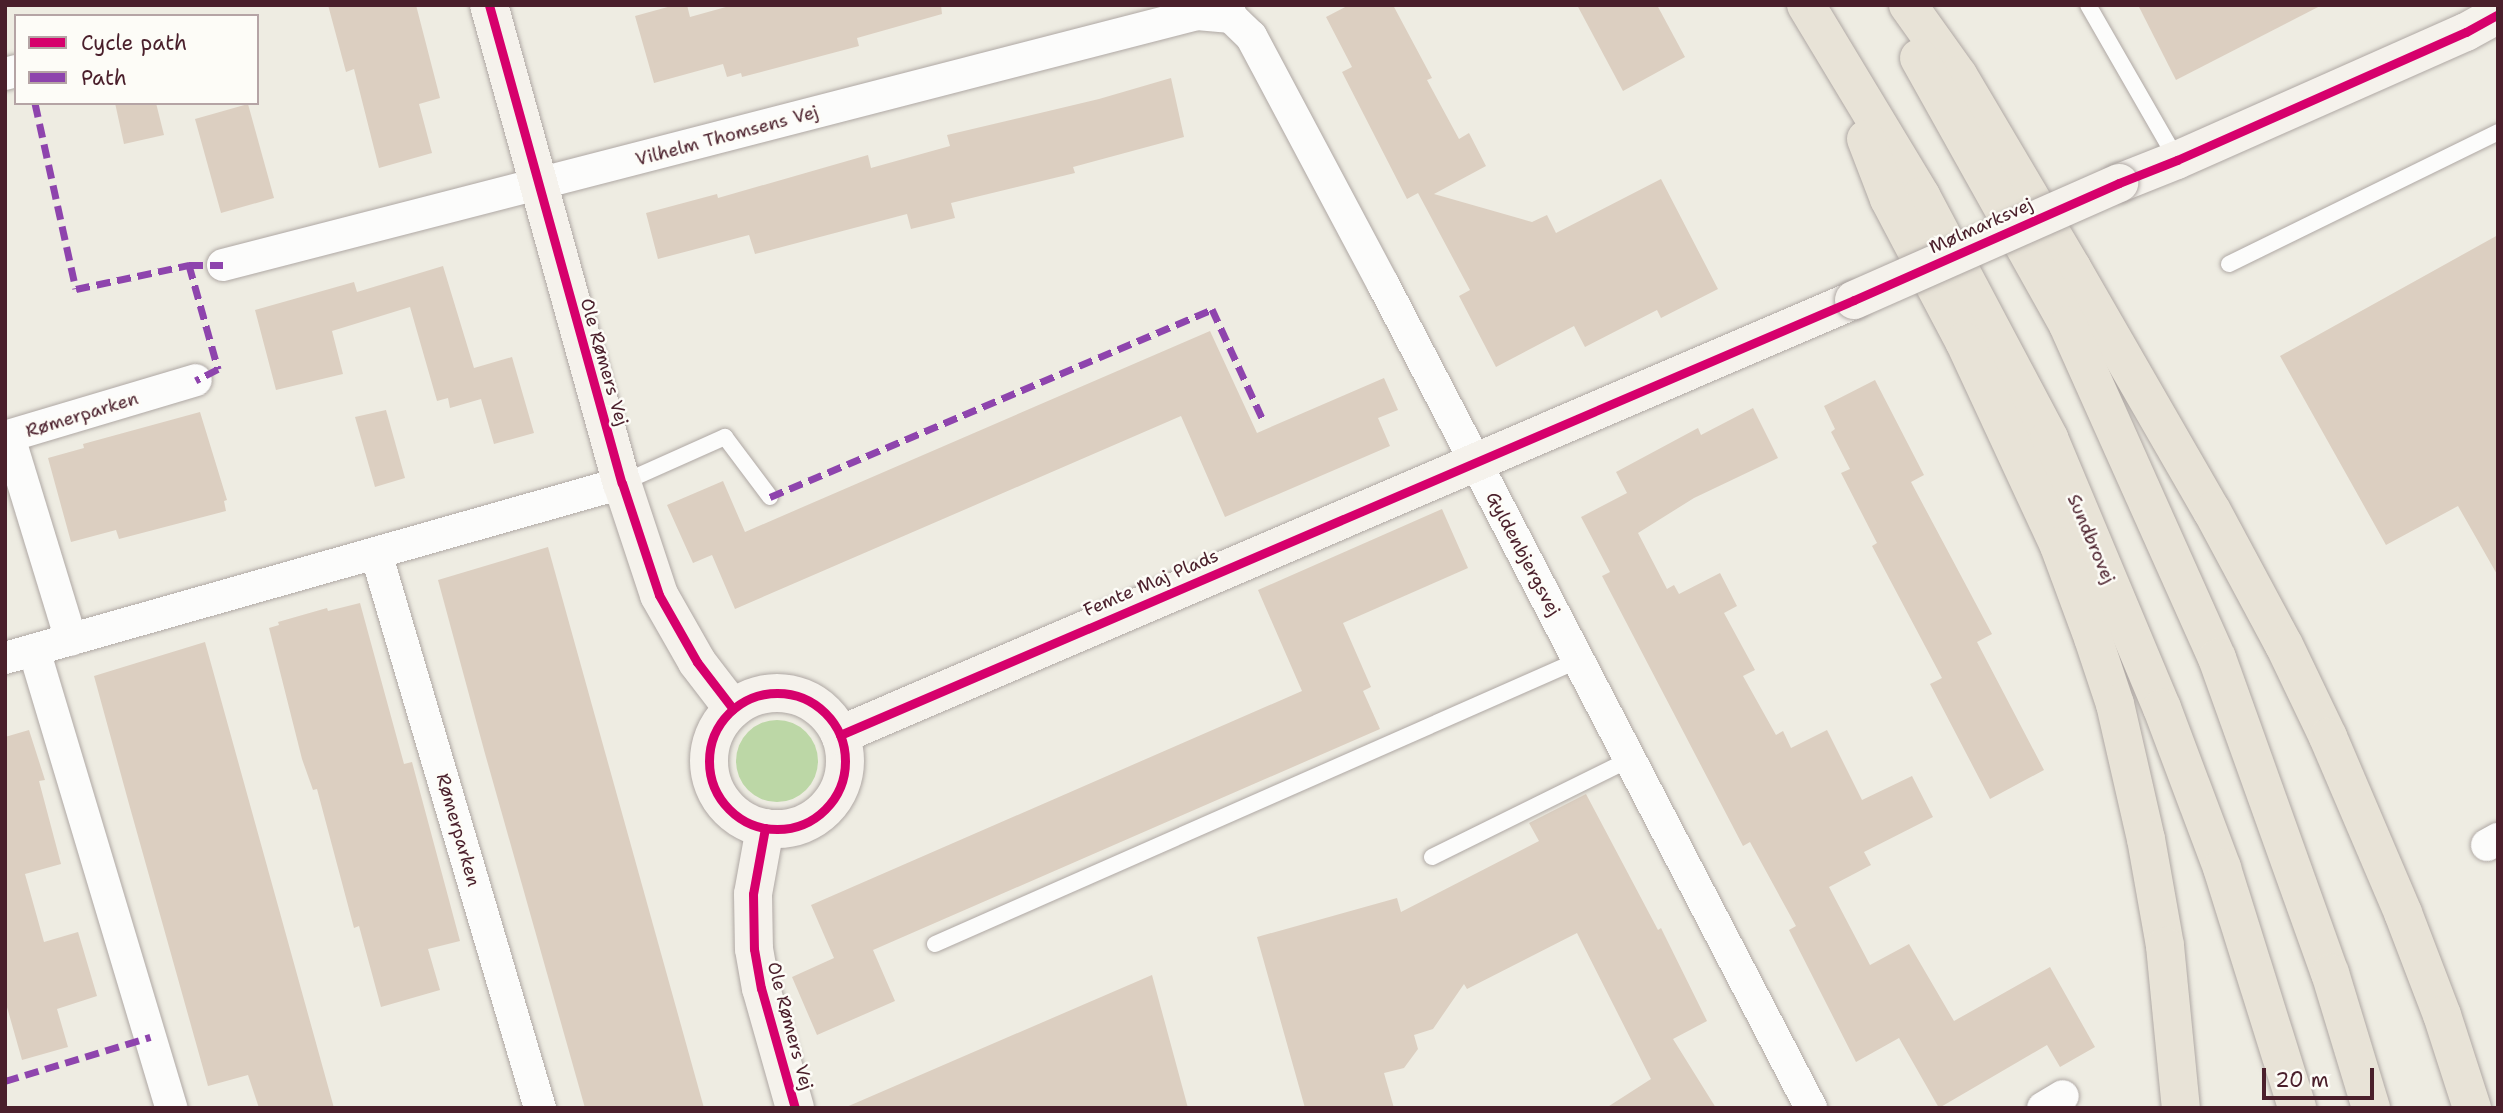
<!DOCTYPE html>
<html>
<head>
<meta charset="utf-8">
<style>
	body { margin:0 }
	#map { position:relative; width:2503px; height:1113px; overflow:hidden; background:#eeece2; font-family:"Shantell Sans",sans-serif }
	div>[style] { position:absolute }
	.green>* { inset:0; background:#bcd7a6 }
	.round { border-radius:50% }
	.building>* { inset:0; background:#dccfc1 }
	.roads { filter:drop-shadow(0 0 2px #afa8a4) drop-shadow(0 0 2px #afa8a4) }
	.lane>* { height:16px; margin:-8px; padding:0 8px; transform-origin:8px; border-radius:8px; background:#fcfcfb }
	.street>* { height:32px; margin:-16px; padding:0 16px; transform-origin:16px; border-radius:16px; background:#fcfcfb }
	.secondary>* { height:38px; margin:-19px; padding:0 19px; transform-origin:19px; border-radius:19px; background:#f5f2ec }
	.secondary>.ring { margin:-19px; padding:0; box-sizing:content-box; background:none; border:38px solid #f5f2ec; border-radius:50% }
	.primary>* { height:38px; margin:-19px; padding:0 19px; transform-origin:19px; border-radius:19px; background:#e8e3d7 }
	.bridges { filter:drop-shadow(0 0 2px #afa8a4) drop-shadow(0 0 2px #afa8a4) }
	.secondary-bridge>* { height:38px; margin:-19px; padding:0 19px; transform-origin:19px; border-radius:19px; background:#f5f2ec }
	.quiet>* { height:7px; margin-top:-3.5px; transform-origin:0; background:repeating-linear-gradient(90deg,#8e44ad 0 14px,transparent 0 21px) }
	.cycleway>* { height:9px; margin:-4.5px; padding:0 4.5px; transform-origin:4.5px; border-radius:4.5px; background:#d6006c }
	.cycleway>.ring { margin:-4.5px; padding:0; box-sizing:content-box; background:none; border:9px solid #d6006c; border-radius:50% }
	span { translate:-50% -50%; white-space:nowrap; text-align:center; line-height:1.15; -webkit-text-stroke:5px #fdfcf7; paint-order:stroke }
	.street-label { font-size:18px; color:#4a1f2b }
	.frame { position:absolute; inset:0; border:7px solid #4a1f2b; pointer-events:none }
	.legend { position:absolute; left:14px; top:14px; width:245px; height:91px; box-sizing:border-box; background:#fdfcf7; border:2px solid #b5a4a5; margin:0; padding:9px 12px; list-style:none; font-size:21px; color:#4a1f2b }
	.legend li { display:flex; align-items:center; gap:14px; height:35px }
	.legend b { width:35px; border:2px solid #b5a4a5 }
	.scale { position:absolute; left:2262px; top:1068px; width:112px; height:32px; box-sizing:border-box; border:4px solid #4a1f2b; border-top:0; padding-left:9px; font-size:21px; line-height:24px; white-space:nowrap; color:#4a1f2b; -webkit-text-stroke:5px #fdfcf7; paint-order:stroke }
</style>
</head>
<body>
<div id="map">
	<div class="green">
		<div class="round" style="left:736px;top:720px;width:82px;height:82px"></div>
	</div>
	<div class="building">
		<div style="clip-path:polygon(328px 5px,416px 5px,440px 98px,419px 104px,432px 153px,379px 168px,354px 69px,346px 72px)"></div>
		<div style="clip-path:polygon(675px 5px,687px 5px,690px 17px,733px 5px,941px 5px,942px 14px,857px 38px,859px 46px,742px 77px,741px 73px,727px 77px,723px 64px,654px 83px,635px 16px)"></div>
		<div style="clip-path:polygon(1349px 5px,1393px 5px,1432px 78px,1427px 80px,1459px 139px,1469px 133px,1486px 166px,1434px 194px,1532px 222px,1547px 215px,1556px 233px,1661px 179px,1718px 289px,1661px 318px,1657px 310px,1585px 347px,1574px 326px,1496px 367px,1459px 296px,1470px 290px,1418px 193px,1407px 199px,1342px 72px,1352px 67px,1326px 17px)"></div>
		<div style="clip-path:polygon(1577px 5px,1657px 5px,1685px 57px,1623px 91px)"></div>
		<div style="clip-path:polygon(2138px 5px,2322px 5px,2176px 80px)"></div>
		<div style="clip-path:polygon(1171px 78px,1184px 137px,1073px 167px,1075px 173px,951px 203px,955px 218px,911px 229px,907px 214px,755px 254px,749px 235px,658px 259px,646px 213px,717px 194px,718px 198px,868px 155px,871px 168px,950px 146px,947px 135px,1099px 99px)"></div>
		<div style="clip-path:polygon(115px 103px,156px 103px,164px 135px,124px 144px)"></div>
		<div style="clip-path:polygon(248px 104px,274px 198px,221px 213px,195px 119px)"></div>
		<div style="clip-path:polygon(2498px 235px,2498px 576px,2458px 506px,2386px 545px,2280px 356px)"></div>
		<div style="clip-path:polygon(443px 266px,474px 368px,512px 357px,534px 433px,494px 444px,481px 399px,450px 408px,448px 398px,437px 401px,410px 307px,332px 331px,343px 374px,276px 390px,255px 310px,354px 282px,357px 292px)"></div>
		<div style="clip-path:polygon(1210px 331px,1257px 433px,1384px 378px,1398px 410px,1378px 418px,1390px 446px,1225px 517px,1181px 416px,735px 609px,712px 555px,693px 563px,667px 505px,723px 481px,745px 532px)"></div>
		<div style="clip-path:polygon(1875px 380px,1924px 475px,1911px 482px,1992px 634px,1977px 642px,2044px 770px,1990px 799px,1930px 684px,1942px 678px,1872px 546px,1877px 543px,1841px 473px,1850px 469px,1831px 432px,1835px 429px,1824px 406px)"></div>
		<div style="clip-path:polygon(1753px 408px,1778px 458px,1694px 498px,1638px 533px,1667px 589px,1674px 585px,1679px 594px,1720px 573px,1737px 606px,1724px 613px,1755px 670px,1743px 676px,1776px 735px,1783px 731px,1791px 748px,1827px 730px,1862px 800px,1912px 776px,1933px 817px,1864px 852px,1871px 865px,1829px 887px,1870px 965px,1909px 944px,1954px 1021px,2050px 967px,2095px 1047px,2060px 1067px,2047px 1045px,1939px 1108px,1899px 1038px,1856px 1062px,1789px 930px,1796px 926px,1750px 842px,1743px 846px,1602px 576px,1610px 572px,1581px 517px,1627px 493px,1616px 472px,1698px 428px,1701px 435px)"></div>
		<div style="clip-path:polygon(386px 410px,405px 478px,375px 487px,355px 417px)"></div>
		<div style="clip-path:polygon(200px 412px,227px 500px,224px 501px,226px 511px,119px 539px,116px 530px,71px 542px,48px 458px,84px 448px,83px 444px)"></div>
		<div style="clip-path:polygon(1442px 509px,1468px 568px,1343px 623px,1371px 687px,1363px 691px,1380px 729px,873px 950px,895px 1001px,817px 1035px,792px 977px,834px 958px,811px 905px,1302px 691px,1258px 590px)"></div>
		<div style="clip-path:polygon(548px 547px,704px 1108px,585px 1108px,484px 750px,438px 580px)"></div>
		<div style="clip-path:polygon(360px 603px,404px 764px,412px 762px,460px 941px,428px 949px,440px 990px,381px 1007px,359px 926px,354px 928px,317px 789px,313px 790px,302px 759px,269px 628px,279px 625px,278px 622px,327px 608px,328px 611px)"></div>
		<div style="clip-path:polygon(205px 642px,334px 1108px,259px 1108px,248px 1075px,208px 1086px,129px 804px,94px 676px)"></div>
		<div style="clip-path:polygon(29px 730px,45px 780px,39px 781px,61px 864px,25px 874px,44px 942px,78px 932px,97px 996px,57px 1009px,68px 1047px,22px 1060px,5px 1000px,5px 737px)"></div>
		<div style="clip-path:polygon(1586px 794px,1658px 930px,1661px 928px,1707px 1021px,1673px 1039px,1716px 1108px,1606px 1108px,1651px 1079px,1577px 933px,1467px 989px,1464px 984px,1433px 1029px,1414px 1035px,1418px 1049px,1404px 1068px,1384px 1073px,1394px 1108px,1305px 1108px,1257px 937px,1397px 898px,1401px 912px,1539px 841px,1529px 823px)"></div>
		<div style="clip-path:polygon(1152px 975px,1188px 1108px,844px 1108px)"></div>
	</div>
	<div class="roads">
		<div class="lane">
			<div style="left:2088px;top:5px;width:179px;rotate:60.1deg"></div>
			<div style="left:2229px;top:264px;width:300px;rotate:-26.1deg"></div>
			<div style="left:622px;top:483px;width:113px;rotate:-24.1deg"></div>
			<div style="left:725px;top:437px;width:75px;rotate:53.1deg"></div>
			<div style="left:1432px;top:857px;width:221px;rotate:-26.3deg"></div>
			<div style="left:935px;top:944px;width:704px;rotate:-23.8deg"></div>
		</div>
		<div class="street">
			<div style="left:1228px;top:5px;width:12px;rotate:76deg"></div>
			<div style="left:1231px;top:17px;width:28px;rotate:44deg"></div>
			<div style="left:1251px;top:36px;width:281px;rotate:62deg"></div>
			<div style="left:1383px;top:284px;width:929px;rotate:62.55deg"></div>
			<div style="left:5px;top:74px;width:11px;rotate:-15deg"></div>
			<div style="left:223px;top:265px;width:1006px;rotate:-14.45deg"></div>
			<div style="left:1197px;top:14px;width:34px;rotate:5deg"></div>
			<div style="left:5px;top:437px;width:199px;rotate:-16.6deg"></div>
			<div style="left:9px;top:437px;width:212px;rotate:73deg"></div>
			<div style="left:376px;top:553px;width:579px;rotate:73.54deg"></div>
			<div style="left:34px;top:650px;width:478px;rotate:73.3deg"></div>
			<div style="left:5px;top:658px;width:641px;rotate:-15.83deg"></div>
			<div style="left:2487px;top:845px;width:13px;rotate:-29deg"></div>
			<div style="left:2043px;top:1108px;width:23px;rotate:-31deg"></div>
		</div>
		<div class="secondary">
			<div style="left:489px;top:5px;width:496px;rotate:74.5deg"></div>
			<div style="left:622px;top:483px;width:118px;rotate:71.7deg"></div>
			<div style="left:659px;top:595px;width:77px;rotate:60.4deg"></div>
			<div style="left:697px;top:662px;width:59px;rotate:52.5deg"></div>
			<div style="left:2119px;top:183px;width:62px;rotate:-21.6deg"></div>
			<div style="left:2177px;top:160px;width:316px;rotate:-23.9deg"></div>
			<div style="left:2466px;top:32px;width:37px;rotate:-29deg"></div>
			<div class="ring" style="left:709px;top:693px;width:98px;height:98px"></div>
			<div style="left:840px;top:735px;width:1103px;rotate:-23.22deg"></div>
			<div style="left:765px;top:828px;width:67px;rotate:100.3deg"></div>
			<div style="left:753px;top:894px;width:55px;rotate:89deg"></div>
			<div style="left:754px;top:949px;width:40px;rotate:80deg"></div>
			<div style="left:761px;top:988px;width:125px;rotate:74.2deg"></div>
		</div>
		<div class="primary">
			<div style="left:1806px;top:5px;width:223px;rotate:58.9deg"></div>
			<div style="left:1921px;top:196px;width:274px;rotate:62.1deg"></div>
			<div style="left:2049px;top:438px;width:293px;rotate:67.3deg"></div>
			<div style="left:2162px;top:708px;width:171px;rotate:69.4deg"></div>
			<div style="left:2222px;top:868px;width:251px;rotate:72.6deg"></div>
			<div style="left:1908px;top:5px;width:86px;rotate:54.5deg"></div>
			<div style="left:1958px;top:75px;width:224px;rotate:59.4deg"></div>
			<div style="left:2072px;top:268px;width:280px;rotate:60.1deg"></div>
			<div style="left:2212px;top:511px;width:152px;rotate:61.8deg"></div>
			<div style="left:2284px;top:645px;width:102px;rotate:64.4deg"></div>
			<div style="left:2328px;top:737px;width:191px;rotate:66.9deg"></div>
			<div style="left:2403px;top:913px;width:109px;rotate:69.1deg"></div>
			<div style="left:2442px;top:1015px;width:98px;rotate:72.1deg"></div>
			<div style="left:1919px;top:58px;width:306px;rotate:60.8deg"></div>
			<div style="left:2068px;top:325px;width:365px;rotate:65.9deg"></div>
			<div style="left:2217px;top:658px;width:335px;rotate:70.3deg"></div>
			<div style="left:2330px;top:973px;width:141px;rotate:73.1deg"></div>
			<div style="left:1866px;top:139px;width:64px;rotate:69deg"></div>
			<div style="left:1889px;top:199px;width:161px;rotate:62.2deg"></div>
			<div style="left:1964px;top:341px;width:226px;rotate:65.1deg"></div>
			<div style="left:2059px;top:546px;width:98px;rotate:69.7deg"></div>
			<div style="left:2093px;top:638px;width:70px;rotate:71.6deg"></div>
			<div style="left:2115px;top:704px;width:139px;rotate:77.1deg"></div>
			<div style="left:2146px;top:839px;width:109px;rotate:79.9deg"></div>
			<div style="left:2165px;top:946px;width:163px;rotate:84.4deg"></div>
		</div>
	</div>
	<div class="bridges">
		<div class="secondary-bridge">
			<div style="left:1854px;top:300px;width:290px;rotate:-23.8deg"></div>
		</div>
	</div>
	<div class="quiet">
		<div style="left:35px;top:103px;width:190px;rotate:77.6deg"></div>
		<div style="left:76px;top:289px;width:116px;rotate:-12deg"></div>
		<div style="left:189px;top:265px;width:34px"></div>
		<div style="left:189px;top:265px;width:108px;rotate:74.4deg"></div>
		<div style="left:218px;top:369px;width:25px;rotate:153deg"></div>
		<div style="left:770px;top:497px;width:480px;rotate:-23deg"></div>
		<div style="left:1212px;top:309px;width:122px;rotate:65.3deg"></div>
		<div style="left:5px;top:1081px;width:152px;rotate:-16.9deg"></div>
	</div>
	<div class="cycleway">
		<div style="left:489px;top:5px;width:496px;rotate:74.5deg"></div>
		<div style="left:622px;top:483px;width:118px;rotate:71.7deg"></div>
		<div style="left:659px;top:595px;width:77px;rotate:60.4deg"></div>
		<div style="left:697px;top:662px;width:59px;rotate:52.5deg"></div>
		<div class="ring" style="left:709px;top:693px;width:127px;height:127px"></div>
		<div style="left:840px;top:735px;width:1103px;rotate:-23.22deg"></div>
		<div style="left:1854px;top:300px;width:290px;rotate:-23.8deg"></div>
		<div style="left:2119px;top:183px;width:62px;rotate:-21.6deg"></div>
		<div style="left:2177px;top:160px;width:316px;rotate:-23.9deg"></div>
		<div style="left:2466px;top:32px;width:37px;rotate:-29deg"></div>
		<div style="left:765px;top:828px;width:67px;rotate:100.3deg"></div>
		<div style="left:753px;top:894px;width:55px;rotate:89deg"></div>
		<div style="left:754px;top:949px;width:40px;rotate:80deg"></div>
		<div style="left:761px;top:988px;width:125px;rotate:74.2deg"></div>
	</div>
	<div class="street-label">
		<span style="left:727px;top:136px;rotate:-15deg">Vilhelm Thomsens Vej</span>
		<span style="left:1981px;top:226px;rotate:-24deg">Mølmarksvej</span>
		<span style="left:604px;top:362px;rotate:74deg">Ole Rømers Vej</span>
		<span style="left:82px;top:415px;rotate:-17deg">Rømerparken</span>
		<span style="left:2091px;top:539px;rotate:67deg">Sundbrovej</span>
		<span style="left:1523px;top:554px;rotate:62deg">Gyldenbjergsvej</span>
		<span style="left:1151px;top:583px;rotate:-23deg">Femte Maj Plads</span>
		<span style="left:458px;top:830px;rotate:74deg">Rømerparken</span>
		<span style="left:790px;top:1026px;rotate:75deg">Ole Rømers Vej</span>
	</div>
	<div class="frame"></div>
	<ul class="legend">
	<li><b style="height:9px;background:#d6006c"></b>Cycle path</li>
	<li><b style="height:9px;background:#8e44ad"></b>Path</li>
	</ul>
	<div class="scale">20 m</div>
</div>
</body>
</html>
